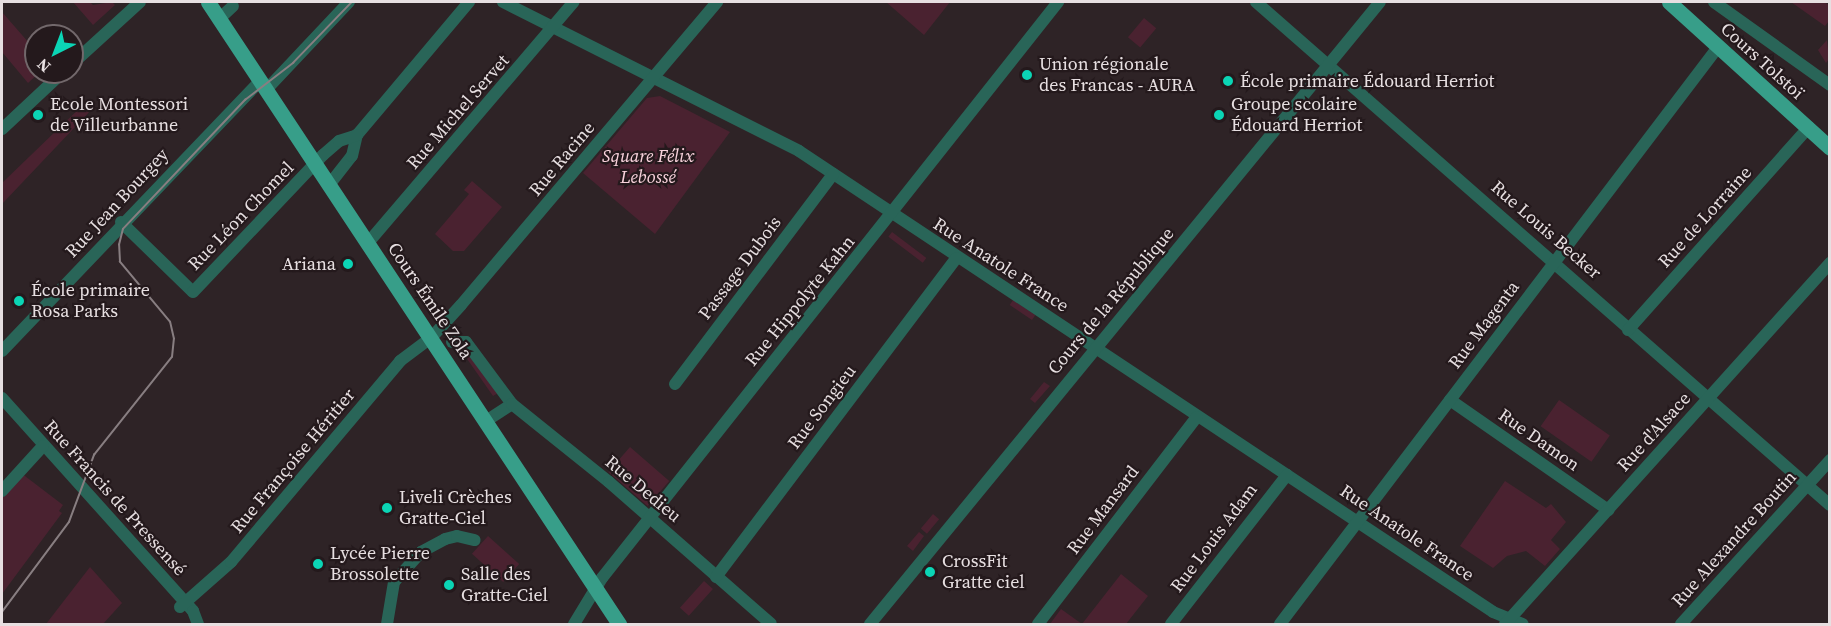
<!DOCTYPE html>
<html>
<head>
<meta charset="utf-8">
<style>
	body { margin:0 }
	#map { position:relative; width:1831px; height:626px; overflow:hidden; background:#2e2326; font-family:"Source Serif 4",serif }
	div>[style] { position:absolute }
	.green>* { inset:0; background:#4a2230; transform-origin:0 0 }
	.minor>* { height:12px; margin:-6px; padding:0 6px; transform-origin:6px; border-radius:6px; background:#296558 }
	.major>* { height:15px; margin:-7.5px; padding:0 7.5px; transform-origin:7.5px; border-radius:7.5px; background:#379e89 }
	.tram>* { height:1.5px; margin:-0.75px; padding:0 0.75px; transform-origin:0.75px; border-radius:0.75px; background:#887e81 }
	.dots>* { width:16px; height:16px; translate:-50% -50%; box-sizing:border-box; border:3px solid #24191c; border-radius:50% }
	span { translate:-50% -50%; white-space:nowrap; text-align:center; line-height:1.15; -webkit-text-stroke:4.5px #24191c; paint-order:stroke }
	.street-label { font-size:18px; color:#e7dfe1 }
	.poi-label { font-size:18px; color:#e7dfe1 }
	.left { translate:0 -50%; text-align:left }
	.right { translate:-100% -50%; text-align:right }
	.park-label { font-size:18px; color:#f9d2dc; font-style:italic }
	.frame { position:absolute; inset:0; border:3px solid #e7dfe1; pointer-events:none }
	.north { position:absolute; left:24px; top:24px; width:60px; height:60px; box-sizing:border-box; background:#24191c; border:2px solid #72686b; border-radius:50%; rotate:222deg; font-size:16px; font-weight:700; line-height:24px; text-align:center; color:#e7dfe1 }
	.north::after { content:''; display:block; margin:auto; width:21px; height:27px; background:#0bd5b5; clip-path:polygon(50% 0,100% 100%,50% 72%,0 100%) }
</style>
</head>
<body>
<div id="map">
	<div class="green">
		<div style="clip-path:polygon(73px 2px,90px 2px,93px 5px,112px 2px,115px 5px,93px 25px)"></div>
		<div style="clip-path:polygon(886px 2px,950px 2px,924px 35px)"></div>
		<div style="clip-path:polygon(1791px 2px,1824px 2px,1829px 5px,1829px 21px,1825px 26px)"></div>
		<div style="clip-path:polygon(2px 12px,36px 51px,36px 72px,40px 72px,28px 83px,2px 52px)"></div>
		<div style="left:1144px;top:18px;width:16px;height:25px;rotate:40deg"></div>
		<div style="clip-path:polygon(1827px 40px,1829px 59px,1826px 63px,1818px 50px)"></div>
		<div style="clip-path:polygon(660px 96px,730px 132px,655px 234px,583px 173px,647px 98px)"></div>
		<div style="clip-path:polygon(86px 102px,93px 108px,2px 204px,2px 183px)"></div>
		<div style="clip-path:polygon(472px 181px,502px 207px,464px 251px,453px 251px,435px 234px,469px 194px,464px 190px)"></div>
		<div style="left:892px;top:232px;width:43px;height:6px;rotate:37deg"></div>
		<div style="left:1013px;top:300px;width:27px;height:6px;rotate:34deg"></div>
		<div style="clip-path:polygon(461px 343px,503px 390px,493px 396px,458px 346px)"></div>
		<div style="clip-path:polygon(1044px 382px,1050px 386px,1035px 403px,1030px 399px)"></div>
		<div style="left:1559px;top:400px;width:62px;height:32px;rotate:35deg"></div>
		<div style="left:630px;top:447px;width:52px;height:33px;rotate:41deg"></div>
		<div style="clip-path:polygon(21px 473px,63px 505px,59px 511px,62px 513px,2px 594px,2px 496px)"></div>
		<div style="clip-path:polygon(1505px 481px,1546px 508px,1551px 504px,1566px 522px,1551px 540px,1560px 549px,1545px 566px,1526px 551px,1507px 556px,1493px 568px,1460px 546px)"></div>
		<div style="left:933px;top:514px;width:8px;height:19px;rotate:40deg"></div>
		<div style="clip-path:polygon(919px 532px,924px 536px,913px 551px,907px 546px)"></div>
		<div style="left:488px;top:536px;width:42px;height:24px;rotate:42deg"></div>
		<div style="clip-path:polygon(90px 567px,122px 603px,103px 624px,46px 624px)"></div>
		<div style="clip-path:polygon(1121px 574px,1148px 596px,1126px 624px,1050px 624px,1061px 609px,1082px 624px)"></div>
		<div style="left:704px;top:581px;width:12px;height:36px;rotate:42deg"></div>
	</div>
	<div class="minor">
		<div style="left:503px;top:2px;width:331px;rotate:26.7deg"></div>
		<div style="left:799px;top:151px;width:833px;rotate:33.59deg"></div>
		<div style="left:1493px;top:612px;width:32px;rotate:22deg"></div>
		<div style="left:1256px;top:2px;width:763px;rotate:41.23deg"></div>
		<div style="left:1714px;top:2px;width:143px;rotate:35.6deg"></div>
		<div style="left:219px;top:19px;width:19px;rotate:-43deg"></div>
		<div style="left:72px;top:64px;width:92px;rotate:-42.4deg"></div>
		<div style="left:266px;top:90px;width:121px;rotate:-46.7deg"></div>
		<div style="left:2px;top:129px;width:83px;rotate:-43.1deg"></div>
		<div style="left:329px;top:185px;width:37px;rotate:-52deg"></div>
		<div style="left:352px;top:156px;width:22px;rotate:-77deg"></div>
		<div style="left:357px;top:135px;width:174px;rotate:-49.9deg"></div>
		<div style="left:121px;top:222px;width:100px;rotate:44.2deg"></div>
		<div style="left:193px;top:292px;width:189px;rotate:-46.5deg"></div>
		<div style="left:323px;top:155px;width:21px;rotate:-41deg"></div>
		<div style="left:339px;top:141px;width:19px;rotate:-18deg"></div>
		<div style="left:367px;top:244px;width:318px;rotate:-49.5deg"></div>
		<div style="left:1628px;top:330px;width:272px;rotate:-48.3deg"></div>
		<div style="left:452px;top:342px;width:14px"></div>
		<div style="left:466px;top:342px;width:77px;rotate:53.4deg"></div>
		<div style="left:2px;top:351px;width:373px;rotate:-46.3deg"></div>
		<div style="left:675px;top:384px;width:263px;rotate:-53deg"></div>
		<div style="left:2px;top:398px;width:286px;rotate:48.1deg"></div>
		<div style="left:193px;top:611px;width:14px;rotate:69deg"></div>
		<div style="left:1450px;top:400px;width:193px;rotate:34.8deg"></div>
		<div style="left:486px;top:421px;width:31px;rotate:-33deg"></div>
		<div style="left:512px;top:404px;width:124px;rotate:38.8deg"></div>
		<div style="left:609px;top:482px;width:215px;rotate:41.2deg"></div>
		<div style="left:2px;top:491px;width:61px;rotate:-47.7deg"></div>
		<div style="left:716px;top:577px;width:399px;rotate:-53deg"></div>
		<div style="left:180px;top:607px;width:68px;rotate:-41.4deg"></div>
		<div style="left:231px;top:562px;width:263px;rotate:-49.9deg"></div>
		<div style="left:400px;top:361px;width:40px;rotate:-37deg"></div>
		<div style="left:432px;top:337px;width:43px;rotate:-47.8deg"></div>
		<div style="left:461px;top:305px;width:397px;rotate:-49.8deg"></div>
		<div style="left:387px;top:624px;width:43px;rotate:-80.5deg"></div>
		<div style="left:394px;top:582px;width:40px;rotate:-48deg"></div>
		<div style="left:421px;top:552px;width:27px;rotate:-28deg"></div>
		<div style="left:445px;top:539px;width:12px;rotate:-14deg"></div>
		<div style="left:457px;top:536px;width:18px;rotate:13deg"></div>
		<div style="left:574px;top:624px;width:54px;rotate:-58.7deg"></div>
		<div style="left:602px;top:578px;width:735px;rotate:-51.63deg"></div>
		<div style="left:870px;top:624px;width:804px;rotate:-50.65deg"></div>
		<div style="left:1038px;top:624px;width:261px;rotate:-52.5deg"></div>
		<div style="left:1171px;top:624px;width:189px;rotate:-52.1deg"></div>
		<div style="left:1280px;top:624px;width:724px;rotate:-52.8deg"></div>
		<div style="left:1505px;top:624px;width:486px;rotate:-48deg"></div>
		<div style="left:1681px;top:624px;width:222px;rotate:-47.7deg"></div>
	</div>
	<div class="major">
		<div style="left:208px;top:2px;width:746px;rotate:56.54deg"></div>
		<div style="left:1669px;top:2px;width:217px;rotate:42.2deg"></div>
	</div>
	<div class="tram">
		<div style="left:2px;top:612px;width:112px;rotate:-53.3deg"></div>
		<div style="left:69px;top:522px;width:72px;rotate:-69.5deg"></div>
		<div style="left:94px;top:455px;width:125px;rotate:-51.5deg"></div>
		<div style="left:172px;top:357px;width:18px;rotate:-84deg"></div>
		<div style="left:174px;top:339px;width:17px;rotate:-103deg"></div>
		<div style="left:170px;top:322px;width:78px;rotate:-129.8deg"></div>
		<div style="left:120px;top:262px;width:17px;rotate:-93deg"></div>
		<div style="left:119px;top:245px;width:16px;rotate:-76deg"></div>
		<div style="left:123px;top:229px;width:178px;rotate:-46.6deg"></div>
		<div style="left:245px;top:100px;width:61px;rotate:-37.6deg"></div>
		<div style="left:293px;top:63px;width:85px;rotate:-46deg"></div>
	</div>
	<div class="dots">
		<div style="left:1027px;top:75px;background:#0bd5b5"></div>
		<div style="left:1228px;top:81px;background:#0bd5b5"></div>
		<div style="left:38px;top:115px;background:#0bd5b5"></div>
		<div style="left:1219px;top:115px;background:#0bd5b5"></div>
		<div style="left:348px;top:264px;background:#0bd5b5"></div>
		<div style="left:19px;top:301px;background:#0bd5b5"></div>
		<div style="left:387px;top:508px;background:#0bd5b5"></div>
		<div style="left:318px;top:564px;background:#0bd5b5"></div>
		<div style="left:930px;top:572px;background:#0bd5b5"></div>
		<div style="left:449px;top:585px;background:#0bd5b5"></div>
	</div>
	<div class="street-label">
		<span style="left:1762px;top:61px;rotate:42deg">Cours Tolstoï</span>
		<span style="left:458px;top:112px;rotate:-49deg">Rue Michel Servet</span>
		<span style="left:562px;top:159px;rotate:-50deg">Rue Racine</span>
		<span style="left:117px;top:203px;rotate:-47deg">Rue Jean Bourgey</span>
		<span style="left:241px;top:216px;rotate:-46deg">Rue Léon Chomel</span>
		<span style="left:1705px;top:217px;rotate:-48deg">Rue de Lorraine</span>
		<span style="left:1546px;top:230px;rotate:41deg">Rue Louis Becker</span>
		<span style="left:1001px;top:265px;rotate:33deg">Rue Anatole France</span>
		<span style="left:740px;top:268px;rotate:-53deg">Passage Dubois</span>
		<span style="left:430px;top:301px;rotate:56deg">Cours Émile Zola</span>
		<span style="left:800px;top:301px;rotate:-51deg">Rue Hippolyte Kahn</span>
		<span style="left:1111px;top:301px;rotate:-50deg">Cours de la République</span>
		<span style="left:1484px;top:325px;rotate:-53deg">Rue Magenta</span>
		<span style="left:822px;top:407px;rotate:-53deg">Rue Songieu</span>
		<span style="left:1654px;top:432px;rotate:-48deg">Rue d'Alsace</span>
		<span style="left:1539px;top:440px;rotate:35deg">Rue Damon</span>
		<span style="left:293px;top:461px;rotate:-50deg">Rue Françoise Héritier</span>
		<span style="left:643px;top:489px;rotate:40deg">Rue Dedieu</span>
		<span style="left:115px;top:498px;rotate:48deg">Rue Francis de Pressensé</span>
		<span style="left:1103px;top:510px;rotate:-53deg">Rue Mansard</span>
		<span style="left:1407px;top:533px;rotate:34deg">Rue Anatole France</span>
		<span style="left:1214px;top:538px;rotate:-53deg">Rue Louis Adam</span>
		<span style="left:1734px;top:539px;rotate:-48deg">Rue Alexandre Boutin</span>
	</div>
	<div class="poi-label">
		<span class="left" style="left:1039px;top:75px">Union régionale<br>des Francas - AURA</span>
		<span class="left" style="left:1240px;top:81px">École primaire Édouard Herriot</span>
		<span class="left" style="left:50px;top:115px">Ecole Montessori<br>de Villeurbanne</span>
		<span class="left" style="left:1231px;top:115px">Groupe scolaire<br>Édouard Herriot</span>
		<span class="right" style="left:336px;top:264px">Ariana</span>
		<span class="left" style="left:31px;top:301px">École primaire<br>Rosa Parks</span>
		<span class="left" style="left:399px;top:508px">Liveli Crèches<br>Gratte-Ciel</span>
		<span class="left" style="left:330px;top:564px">Lycée Pierre<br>Brossolette</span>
		<span class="left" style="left:942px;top:572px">CrossFit<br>Gratte ciel</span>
		<span class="left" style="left:461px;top:585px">Salle des<br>Gratte-Ciel</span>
	</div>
	<div class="park-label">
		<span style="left:648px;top:167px">Square Félix<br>Lebossé</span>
	</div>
	<div class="frame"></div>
	<div class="north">N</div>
</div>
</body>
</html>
